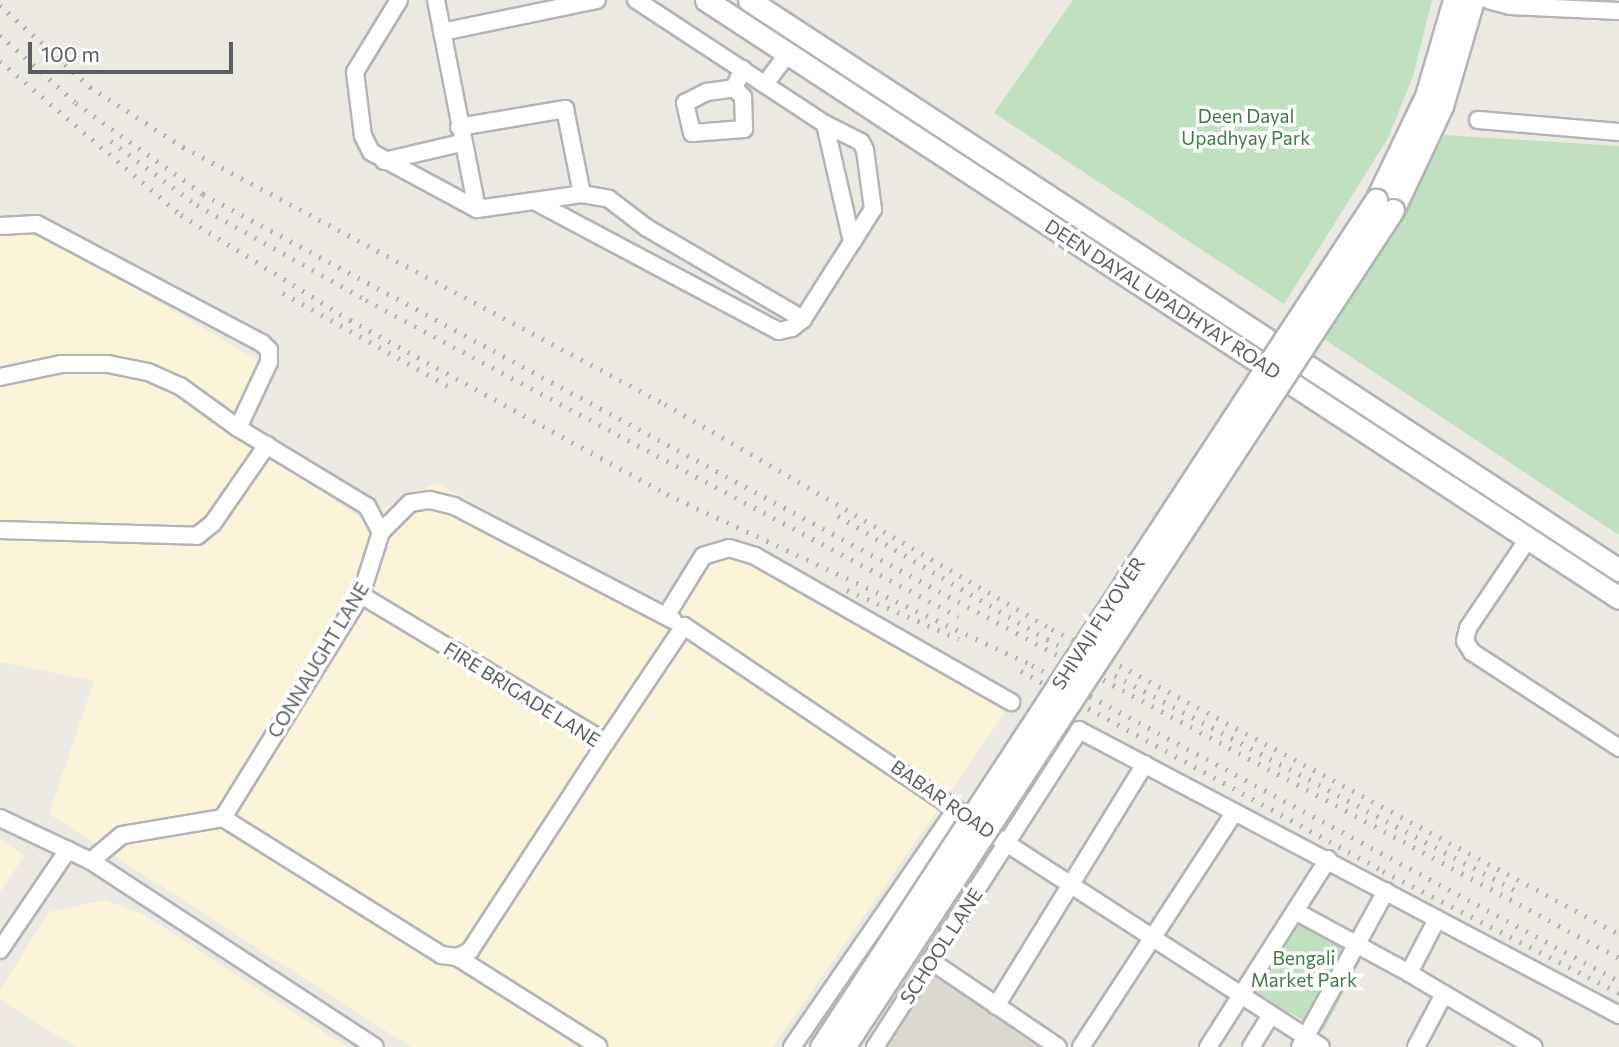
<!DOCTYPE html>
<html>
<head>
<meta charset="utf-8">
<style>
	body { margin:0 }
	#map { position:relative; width:1619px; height:1047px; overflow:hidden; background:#ebe9e1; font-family:Commissioner,sans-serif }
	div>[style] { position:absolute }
	.commercial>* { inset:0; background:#faf3d7 }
	.education>* { inset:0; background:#dbd8cf }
	.green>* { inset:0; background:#bfe1bf; transform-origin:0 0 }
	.roads { filter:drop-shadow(2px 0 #b2b4b8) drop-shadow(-2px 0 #b2b4b8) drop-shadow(0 2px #b2b4b8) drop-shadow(0 -2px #b2b4b8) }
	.minor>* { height:16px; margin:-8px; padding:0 8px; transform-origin:8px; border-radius:8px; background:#fff }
	.secondary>* { height:21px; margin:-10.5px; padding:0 10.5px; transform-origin:10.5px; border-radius:10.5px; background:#fff }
	.rail>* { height:4.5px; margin-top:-2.25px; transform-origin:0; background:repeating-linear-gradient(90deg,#b0b1b1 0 2px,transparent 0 11px) }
	.bridges { filter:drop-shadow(2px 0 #b1b4b8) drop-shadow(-2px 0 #b1b4b8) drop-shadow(0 2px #b1b4b8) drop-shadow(0 -2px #b1b4b8) }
	.secondary-bridge>* { height:21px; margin:-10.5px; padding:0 10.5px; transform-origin:10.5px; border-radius:10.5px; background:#fff }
	span { translate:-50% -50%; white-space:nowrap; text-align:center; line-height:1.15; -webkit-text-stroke:7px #fff; paint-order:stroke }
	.park-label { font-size:19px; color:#3a7f3f }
	.street-label { font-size:19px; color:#5a5d61 }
	.scale { position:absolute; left:28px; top:42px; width:205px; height:32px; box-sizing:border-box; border:4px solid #5a5d61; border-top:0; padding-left:9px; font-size:21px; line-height:24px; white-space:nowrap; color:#5a5d61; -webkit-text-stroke:5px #fff; paint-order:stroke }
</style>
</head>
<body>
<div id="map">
	<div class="commercial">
		<div style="clip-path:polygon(37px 230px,262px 363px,234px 414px,149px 367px,0 370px,0 237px)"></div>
		<div style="clip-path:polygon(96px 369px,148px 380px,189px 399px,360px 518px,437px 483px,672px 612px,705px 559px,726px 553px,1013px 701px,773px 1047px,411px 1047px,49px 814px,94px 681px,0 662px,0 383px,57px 370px)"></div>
		<div style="clip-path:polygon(0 838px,24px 856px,0 892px)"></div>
		<div style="clip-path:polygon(104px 900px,143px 914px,347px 1047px,76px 1047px,0 1000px,0 990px,49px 912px)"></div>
	</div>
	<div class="education">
		<div style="clip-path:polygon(935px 972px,1048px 1047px,885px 1047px)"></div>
	</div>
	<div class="green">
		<div style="clip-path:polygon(1073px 0,1432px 0,1413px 76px,1388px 138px,1284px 304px,994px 113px)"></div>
		<div style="clip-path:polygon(1444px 135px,1619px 146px,1619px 535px,1321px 337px,1410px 200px)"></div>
		<div style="left:1292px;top:904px;width:87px;height:97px;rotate:28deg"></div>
	</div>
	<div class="roads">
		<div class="minor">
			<div style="left:399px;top:0;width:84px;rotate:121.4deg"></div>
			<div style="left:355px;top:72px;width:64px;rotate:82.9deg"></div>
			<div style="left:363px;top:136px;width:18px;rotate:63deg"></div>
			<div style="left:371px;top:152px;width:120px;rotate:28.3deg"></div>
			<div style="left:477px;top:209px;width:106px;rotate:-8.1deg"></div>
			<div style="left:582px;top:194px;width:27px;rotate:10deg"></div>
			<div style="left:609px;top:199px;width:48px;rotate:37.3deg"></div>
			<div style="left:647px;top:228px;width:181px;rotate:30.3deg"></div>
			<div style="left:436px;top:0;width:213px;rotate:78.9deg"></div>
			<div style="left:1488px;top:0;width:23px;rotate:15deg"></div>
			<div style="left:1510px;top:6px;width:109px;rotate:2.6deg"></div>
			<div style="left:442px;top:32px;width:158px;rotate:-11.7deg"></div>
			<div style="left:765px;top:84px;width:39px;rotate:-53deg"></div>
			<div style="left:734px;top:88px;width:13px;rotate:45deg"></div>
			<div style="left:743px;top:97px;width:32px;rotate:88deg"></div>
			<div style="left:744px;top:129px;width:52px;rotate:175.6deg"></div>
			<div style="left:692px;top:133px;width:31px;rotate:-103deg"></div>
			<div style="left:685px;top:103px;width:25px;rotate:-27deg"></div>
			<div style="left:707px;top:92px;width:27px;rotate:-8deg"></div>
			<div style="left:734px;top:88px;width:21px;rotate:-65deg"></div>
			<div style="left:1478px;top:120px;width:142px;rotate:4.9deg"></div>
			<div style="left:825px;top:124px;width:40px;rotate:26.6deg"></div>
			<div style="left:861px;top:142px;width:9px;rotate:63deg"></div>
			<div style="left:865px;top:150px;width:60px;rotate:82.3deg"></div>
			<div style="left:873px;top:209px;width:39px;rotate:122deg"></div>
			<div style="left:459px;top:127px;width:108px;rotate:-9.6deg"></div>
			<div style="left:565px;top:109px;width:87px;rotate:78.7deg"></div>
			<div style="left:384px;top:161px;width:79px;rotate:-13.2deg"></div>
			<div style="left:534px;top:201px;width:277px;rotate:28deg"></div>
			<div style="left:779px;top:331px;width:13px;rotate:-13deg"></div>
			<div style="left:792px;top:328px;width:14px;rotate:-39deg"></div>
			<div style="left:803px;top:319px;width:91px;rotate:-57.5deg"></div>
			<div style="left:852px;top:242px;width:121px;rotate:-102.9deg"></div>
			<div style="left:825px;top:124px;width:226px;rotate:-146.7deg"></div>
			<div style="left:0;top:226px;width:37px;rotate:-3deg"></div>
			<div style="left:37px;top:224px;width:255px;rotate:27.9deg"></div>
			<div style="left:262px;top:343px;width:10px;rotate:45deg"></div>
			<div style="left:269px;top:350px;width:12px;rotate:90deg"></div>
			<div style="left:269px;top:362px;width:73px;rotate:115.2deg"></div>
			<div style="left:0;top:377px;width:62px;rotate:-12deg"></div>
			<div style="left:61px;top:364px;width:47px"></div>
			<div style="left:108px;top:364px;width:41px;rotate:11.3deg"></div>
			<div style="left:148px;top:372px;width:35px;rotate:24deg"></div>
			<div style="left:180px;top:386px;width:72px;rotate:35.9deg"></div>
			<div style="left:238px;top:428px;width:151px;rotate:31.2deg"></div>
			<div style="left:367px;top:506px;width:30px;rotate:62deg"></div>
			<div style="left:381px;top:532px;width:66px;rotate:107.6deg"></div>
			<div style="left:361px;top:595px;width:262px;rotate:121.8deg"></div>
			<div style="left:223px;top:818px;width:102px;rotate:170.4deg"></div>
			<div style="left:122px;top:835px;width:40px;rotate:140deg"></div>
			<div style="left:0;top:530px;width:197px;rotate:1.7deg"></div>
			<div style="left:197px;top:536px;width:21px;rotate:-39deg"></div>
			<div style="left:213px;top:523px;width:95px;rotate:-55.3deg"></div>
			<div style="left:381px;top:532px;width:41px;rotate:-45deg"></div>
			<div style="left:410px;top:503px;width:20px;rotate:-9deg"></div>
			<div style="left:430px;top:500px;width:25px;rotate:14deg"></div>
			<div style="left:454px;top:506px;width:247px;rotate:27.5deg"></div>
			<div style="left:1528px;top:539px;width:107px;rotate:124deg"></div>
			<div style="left:1468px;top:628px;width:13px;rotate:103deg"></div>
			<div style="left:1465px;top:641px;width:13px;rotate:58deg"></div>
			<div style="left:1472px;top:652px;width:176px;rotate:33.1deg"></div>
			<div style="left:361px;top:595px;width:286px;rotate:31deg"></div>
			<div style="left:606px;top:742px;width:249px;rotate:123.1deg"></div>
			<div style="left:470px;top:951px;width:14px;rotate:155deg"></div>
			<div style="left:666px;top:616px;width:70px;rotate:-58.3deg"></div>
			<div style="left:703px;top:556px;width:27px;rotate:-17deg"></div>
			<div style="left:729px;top:548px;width:27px;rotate:17deg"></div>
			<div style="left:755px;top:556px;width:295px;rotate:29.7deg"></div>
			<div style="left:606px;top:742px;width:140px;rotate:-56.1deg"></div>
			<div style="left:684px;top:626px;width:354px;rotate:34deg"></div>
			<div style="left:0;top:818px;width:101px;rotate:25.3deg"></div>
			<div style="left:91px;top:861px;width:339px;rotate:33.2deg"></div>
			<div style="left:223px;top:818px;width:257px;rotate:32.1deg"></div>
			<div style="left:441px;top:955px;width:16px;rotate:7deg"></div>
			<div style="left:457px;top:957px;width:167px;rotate:32.3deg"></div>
			<div style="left:1000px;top:839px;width:382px;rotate:32.9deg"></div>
			<div style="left:1295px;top:911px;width:130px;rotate:28.5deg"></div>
			<div style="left:0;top:950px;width:121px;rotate:-55.8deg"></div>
			<div style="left:931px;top:961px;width:153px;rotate:34.1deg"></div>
			<div style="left:1444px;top:994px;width:104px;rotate:30.5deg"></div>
			<div style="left:996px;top:1006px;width:284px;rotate:-58.4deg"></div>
			<div style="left:792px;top:1047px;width:289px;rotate:-55.4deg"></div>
			<div style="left:875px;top:1047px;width:377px;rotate:-57.2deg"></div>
			<div style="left:1079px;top:730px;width:611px;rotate:27.82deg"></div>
			<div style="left:1081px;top:1047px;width:280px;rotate:-56.8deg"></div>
			<div style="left:1208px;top:1047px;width:223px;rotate:-57.4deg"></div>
			<div style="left:1251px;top:1047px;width:38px;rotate:-58deg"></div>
			<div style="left:1300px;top:1047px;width:178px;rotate:-61.1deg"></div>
			<div style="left:1416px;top:1047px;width:60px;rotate:-62.2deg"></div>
			<div style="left:1444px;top:994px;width:41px;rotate:-149deg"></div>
			<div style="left:1409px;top:973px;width:61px;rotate:-62.6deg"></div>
		</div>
		<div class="secondary">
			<div style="left:706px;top:0;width:1091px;rotate:33.22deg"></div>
			<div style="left:749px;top:0;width:1040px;rotate:33.23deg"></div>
			<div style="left:1376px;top:200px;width:115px;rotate:-64.3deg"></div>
			<div style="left:1426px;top:96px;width:100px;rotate:-73.7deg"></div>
			<div style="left:1393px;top:210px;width:115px;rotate:-64.8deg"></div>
			<div style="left:1442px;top:106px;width:110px;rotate:-73.7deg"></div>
		</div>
	</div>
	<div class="rail">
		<div style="left:0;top:5px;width:122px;rotate:42.3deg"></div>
		<div style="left:90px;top:87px;width:111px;rotate:32.8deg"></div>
		<div style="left:183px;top:147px;width:546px;rotate:28.07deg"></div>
		<div style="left:665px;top:404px;width:448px;rotate:30.2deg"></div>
		<div style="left:1052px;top:629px;width:644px;rotate:28.28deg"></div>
		<div style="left:0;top:35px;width:102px;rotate:41.8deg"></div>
		<div style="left:76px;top:103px;width:156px;rotate:35.6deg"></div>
		<div style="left:203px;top:194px;width:1609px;rotate:28.35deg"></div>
		<div style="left:0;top:61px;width:238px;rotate:40.4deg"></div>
		<div style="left:181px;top:215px;width:199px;rotate:31.9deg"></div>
		<div style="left:350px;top:320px;width:362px;rotate:28.8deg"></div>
		<div style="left:667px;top:494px;width:403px;rotate:25.1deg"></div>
		<div style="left:1032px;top:665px;width:667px;rotate:28.29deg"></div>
		<div style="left:111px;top:141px;width:107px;rotate:36.7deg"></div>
		<div style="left:197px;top:205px;width:194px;rotate:29.3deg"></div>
		<div style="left:366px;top:300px;width:672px;rotate:28.13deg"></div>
		<div style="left:283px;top:293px;width:189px;rotate:29.4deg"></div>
		<div style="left:838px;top:516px;width:243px;rotate:30.5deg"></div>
		<div style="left:1047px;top:639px;width:531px;rotate:28.21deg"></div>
		<div style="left:847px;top:590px;width:122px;rotate:23.6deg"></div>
		<div style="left:1021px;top:671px;width:414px;rotate:28.9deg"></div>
		<div style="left:1383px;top:871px;width:266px;rotate:27.3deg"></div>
	</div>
	<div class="bridges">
		<div class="secondary-bridge">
			<div style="left:821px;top:1047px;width:1013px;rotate:-56.77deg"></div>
			<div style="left:844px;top:1047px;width:1001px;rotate:-56.74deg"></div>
		</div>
	</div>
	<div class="park-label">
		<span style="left:1246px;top:127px">Deen Dayal<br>Upadhyay Park</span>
		<span style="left:1304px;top:969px">Bengali<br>Market Park</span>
	</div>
	<div class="street-label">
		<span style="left:1163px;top:299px;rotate:33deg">DEEN DAYAL UPADHYAY ROAD</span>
		<span style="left:1098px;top:623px;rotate:-57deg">SHIVAJI FLYOVER</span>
		<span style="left:318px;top:660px;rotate:-59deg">CONNAUGHT LANE</span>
		<span style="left:522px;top:694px;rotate:32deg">FIRE BRIGADE LANE</span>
		<span style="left:943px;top:799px;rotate:35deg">BABAR ROAD</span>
		<span style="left:941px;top:946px;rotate:-57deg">SCHOOL LANE</span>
	</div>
	<div class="scale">100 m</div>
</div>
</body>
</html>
